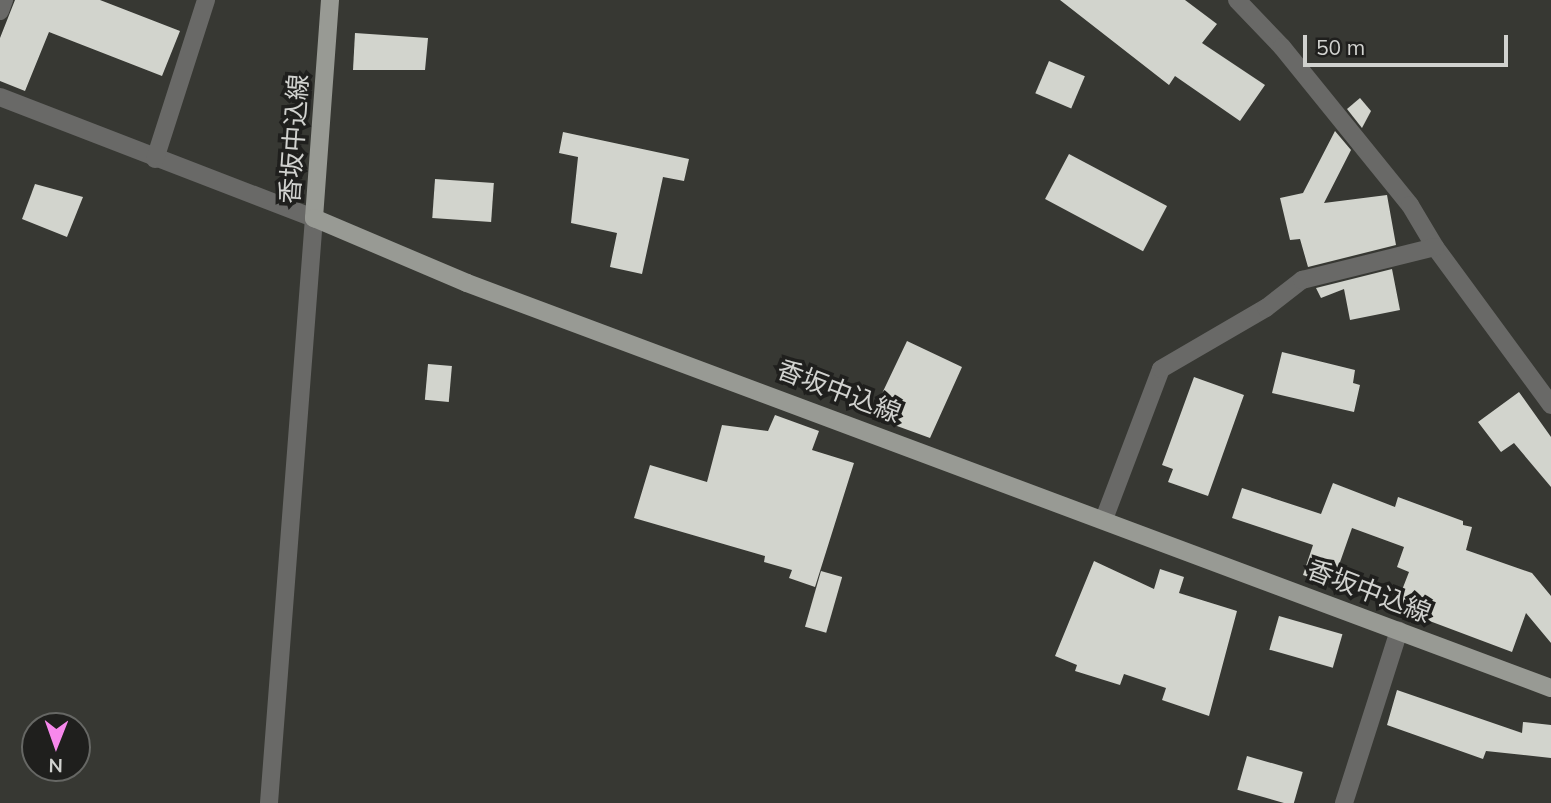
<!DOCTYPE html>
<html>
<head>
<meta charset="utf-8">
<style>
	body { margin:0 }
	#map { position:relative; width:1551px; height:803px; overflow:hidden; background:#373833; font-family:Mulish,"Noto Sans JP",sans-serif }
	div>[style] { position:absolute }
	.building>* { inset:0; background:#d2d4cd; transform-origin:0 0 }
	.minor>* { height:18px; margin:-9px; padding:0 9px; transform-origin:9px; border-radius:9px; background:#696967 }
	.major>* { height:18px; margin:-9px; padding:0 9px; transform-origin:9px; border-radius:9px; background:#989a94 }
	span { translate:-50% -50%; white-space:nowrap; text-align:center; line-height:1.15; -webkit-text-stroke:7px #1f1f1d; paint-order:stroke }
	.street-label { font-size:26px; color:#d1d2cf }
	.north { position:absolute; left:21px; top:712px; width:70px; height:70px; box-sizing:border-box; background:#1f1f1d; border:2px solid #666764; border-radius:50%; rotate:181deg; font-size:19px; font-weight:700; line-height:28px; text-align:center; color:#d1d2cf }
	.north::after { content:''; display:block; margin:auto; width:24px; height:32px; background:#f788ec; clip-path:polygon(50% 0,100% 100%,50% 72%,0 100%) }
	.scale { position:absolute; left:1303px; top:35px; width:205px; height:32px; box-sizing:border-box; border:4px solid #d1d2cf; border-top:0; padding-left:9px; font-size:21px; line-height:24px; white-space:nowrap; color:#d1d2cf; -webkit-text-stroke:5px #1f1f1d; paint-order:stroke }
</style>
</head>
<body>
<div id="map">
	<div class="building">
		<div style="clip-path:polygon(15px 0,100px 0,180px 31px,162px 76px,49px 32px,25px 91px,0 81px,0 38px)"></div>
		<div style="clip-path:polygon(1060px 0,1185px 0,1217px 24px,1202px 43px,1265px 85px,1240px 121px,1175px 76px,1169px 85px)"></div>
		<div style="clip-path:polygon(355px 33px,428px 38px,425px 70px,353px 70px)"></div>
		<div style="left:1049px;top:61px;width:39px;height:35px;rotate:23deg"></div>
		<div style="clip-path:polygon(1360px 98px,1371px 111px,1362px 128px,1347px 109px)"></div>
		<div style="clip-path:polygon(1335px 131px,1351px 150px,1324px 203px,1387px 195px,1396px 245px,1308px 267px,1300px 239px,1290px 240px,1280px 198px,1303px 193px)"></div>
		<div style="clip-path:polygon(563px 132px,689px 159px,684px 181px,663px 177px,642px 274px,610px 267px,617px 233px,571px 223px,578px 157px,559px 153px)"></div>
		<div style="left:1069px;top:154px;width:111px;height:51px;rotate:28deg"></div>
		<div style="left:435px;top:179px;width:59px;height:39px;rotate:4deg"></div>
		<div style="clip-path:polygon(35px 184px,83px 197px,67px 237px,22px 219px)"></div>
		<div style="clip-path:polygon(1392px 269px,1400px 310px,1350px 320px,1344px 289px,1321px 298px,1316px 288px)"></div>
		<div style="clip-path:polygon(907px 341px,962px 367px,930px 438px,886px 422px,891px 410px,877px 404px)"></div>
		<div style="clip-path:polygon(1282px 352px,1355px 370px,1353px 383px,1360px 385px,1354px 412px,1272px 393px)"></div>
		<div style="left:428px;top:364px;width:24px;height:36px;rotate:5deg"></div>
		<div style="clip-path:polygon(1194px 377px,1244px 395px,1208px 496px,1168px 482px,1173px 469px,1162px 465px)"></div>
		<div style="clip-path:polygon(1519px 392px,1551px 437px,1551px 487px,1514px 443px,1501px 452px,1478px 422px)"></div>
		<div style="clip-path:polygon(775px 415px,819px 431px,812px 450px,854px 463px,815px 587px,789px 578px,792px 570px,764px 562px,765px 556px,634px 518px,650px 465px,707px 482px,722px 425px,768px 431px)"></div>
		<div style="clip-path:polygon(1333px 483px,1395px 507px,1398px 497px,1463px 521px,1463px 525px,1472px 527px,1466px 550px,1532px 573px,1551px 596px,1551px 643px,1526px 613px,1512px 652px,1395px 608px,1409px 572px,1397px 567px,1404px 547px,1352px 528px,1332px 585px,1303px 575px,1313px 545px,1232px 518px,1242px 488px,1321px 514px)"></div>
		<div style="clip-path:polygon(1094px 561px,1154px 589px,1160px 569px,1184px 577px,1179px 593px,1237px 611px,1209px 716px,1162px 700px,1166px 688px,1124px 674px,1120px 685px,1075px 671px,1077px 665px,1055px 656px)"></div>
		<div style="left:821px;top:571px;width:22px;height:58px;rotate:16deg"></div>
		<div style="left:1279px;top:616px;width:66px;height:35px;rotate:16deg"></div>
		<div style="clip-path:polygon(1397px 690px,1522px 733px,1523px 722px,1551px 725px,1551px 758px,1486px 751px,1483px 759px,1387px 725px)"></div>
		<div style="left:1247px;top:756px;width:58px;height:35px;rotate:16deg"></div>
	</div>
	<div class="minor">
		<div style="left:1237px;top:0;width:65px;rotate:46.2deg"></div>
		<div style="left:1282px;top:47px;width:203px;rotate:51deg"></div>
		<div style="left:1410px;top:205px;width:49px;rotate:59.2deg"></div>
		<div style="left:1435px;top:247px;width:196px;rotate:53.7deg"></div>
		<div style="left:0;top:11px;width:12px;rotate:-70deg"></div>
		<div style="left:0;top:97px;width:337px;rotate:21.1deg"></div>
		<div style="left:314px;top:218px;width:587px;rotate:94.4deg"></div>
		<div style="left:155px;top:159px;width:167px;rotate:-72.2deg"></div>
		<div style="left:1104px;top:519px;width:160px;rotate:-69.2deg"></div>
		<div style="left:1161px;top:369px;width:121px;rotate:-30.2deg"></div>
		<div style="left:1266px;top:308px;width:46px;rotate:-37.9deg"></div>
		<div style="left:1302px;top:280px;width:137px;rotate:-13.9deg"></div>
		<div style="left:1344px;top:803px;width:181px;rotate:-72.3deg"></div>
	</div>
	<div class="major">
		<div style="left:330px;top:0;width:219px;rotate:94.2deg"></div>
		<div style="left:314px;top:218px;width:166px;rotate:23deg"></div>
		<div style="left:467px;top:283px;width:1157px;rotate:20.49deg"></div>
	</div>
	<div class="street-label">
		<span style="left:294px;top:139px;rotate:-86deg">香坂中込線</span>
		<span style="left:839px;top:391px;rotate:21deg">香坂中込線</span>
		<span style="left:1369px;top:591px;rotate:21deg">香坂中込線</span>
	</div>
	<div class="north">N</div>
	<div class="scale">50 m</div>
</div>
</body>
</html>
